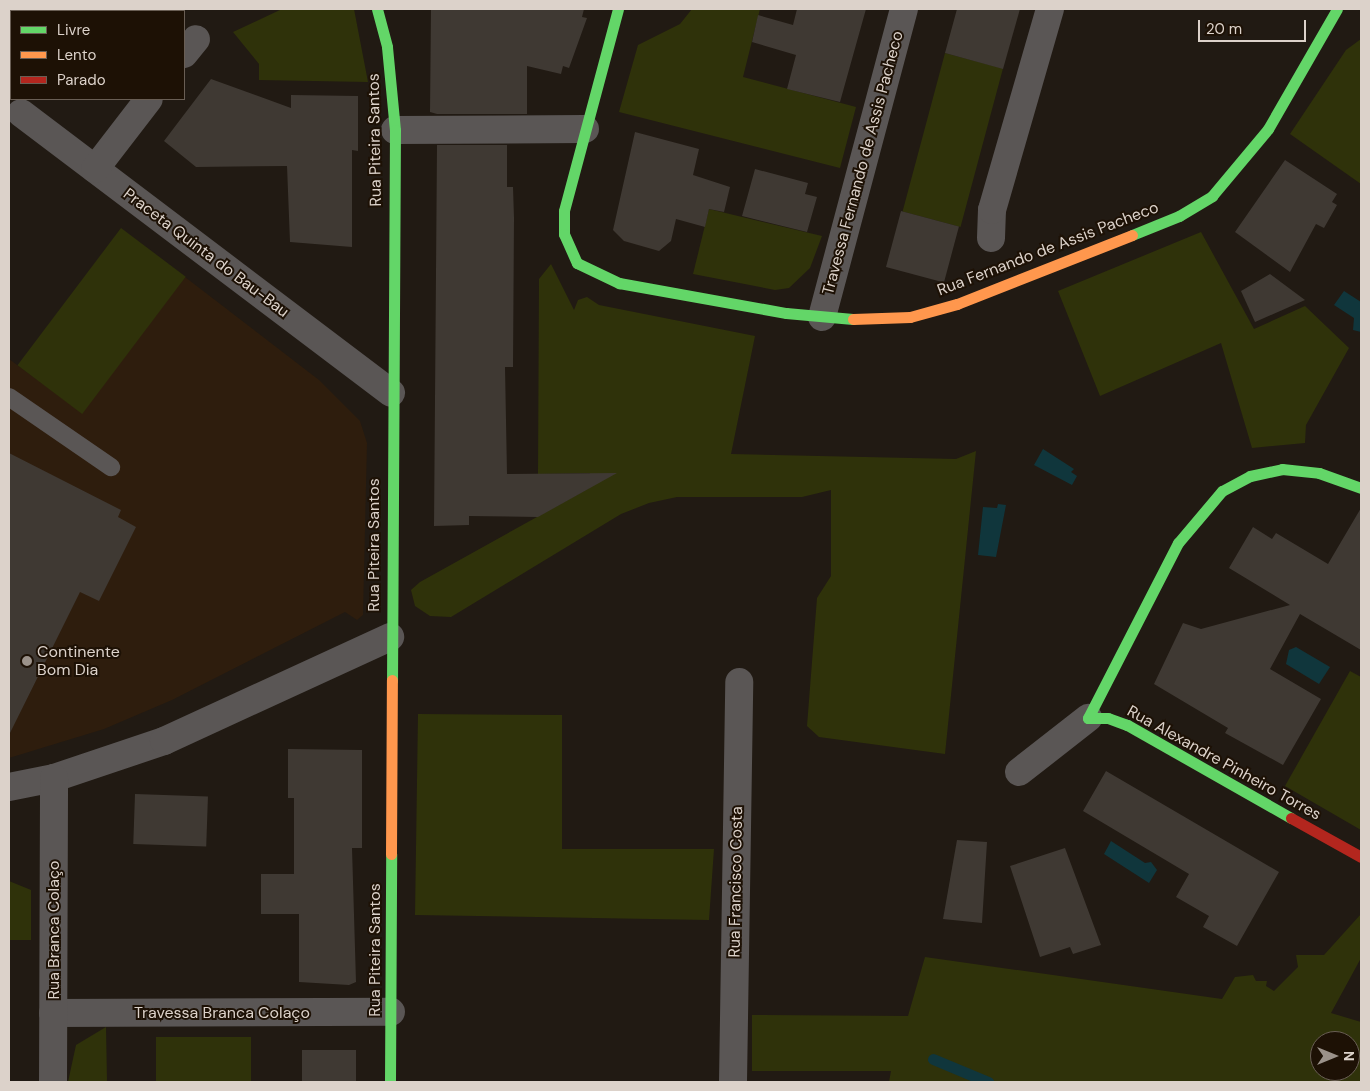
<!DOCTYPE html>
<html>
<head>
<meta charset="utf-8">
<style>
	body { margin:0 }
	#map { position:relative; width:1370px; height:1091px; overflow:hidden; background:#211a13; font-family:"DM Sans",sans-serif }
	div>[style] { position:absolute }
	.built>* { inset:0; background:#2e1d0d }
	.green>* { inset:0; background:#2f320a; transform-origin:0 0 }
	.water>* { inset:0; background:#10363c }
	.stream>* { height:11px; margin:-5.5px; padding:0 5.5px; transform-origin:5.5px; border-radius:5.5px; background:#10363c }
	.building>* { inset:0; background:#3f3933; transform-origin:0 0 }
	.lane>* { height:18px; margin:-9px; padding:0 9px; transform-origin:9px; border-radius:9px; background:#5a5655 }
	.street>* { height:28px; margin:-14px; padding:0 14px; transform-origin:14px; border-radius:14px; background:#5a5655 }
	.fast>* { height:11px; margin:-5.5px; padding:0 5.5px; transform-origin:5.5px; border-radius:5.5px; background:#63d668 }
	.slow>* { height:11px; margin:-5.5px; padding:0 5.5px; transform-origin:5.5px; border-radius:5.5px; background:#ff974d }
	.jam>* { height:11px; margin:-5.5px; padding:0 5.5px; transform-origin:5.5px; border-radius:5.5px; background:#b3261e }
	.dots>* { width:14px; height:14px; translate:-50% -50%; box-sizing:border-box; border:2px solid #1d1105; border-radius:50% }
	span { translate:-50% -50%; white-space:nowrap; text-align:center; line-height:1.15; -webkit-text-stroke:4px #1d1105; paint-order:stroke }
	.street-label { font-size:16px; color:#dcd2ca }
	.poi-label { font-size:16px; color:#dcd2ca }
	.left { translate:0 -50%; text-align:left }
	.frame { position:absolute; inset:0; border:10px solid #dcd2ca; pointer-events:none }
	.legend { position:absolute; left:10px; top:10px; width:175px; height:90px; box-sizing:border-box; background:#1d1105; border:1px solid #695e54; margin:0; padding:6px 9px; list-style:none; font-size:15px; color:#dcd2ca }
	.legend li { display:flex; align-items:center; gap:10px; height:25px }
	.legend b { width:25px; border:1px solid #695e54 }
	.north { position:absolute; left:1310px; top:1031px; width:50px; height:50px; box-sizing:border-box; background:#1d1105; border:1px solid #695e54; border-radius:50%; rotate:90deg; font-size:14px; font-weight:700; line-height:20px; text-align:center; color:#dcd2ca }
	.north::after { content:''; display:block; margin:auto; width:18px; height:22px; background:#9b928a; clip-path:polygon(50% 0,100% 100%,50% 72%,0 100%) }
	.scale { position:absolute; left:1198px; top:20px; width:108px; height:22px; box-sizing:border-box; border:2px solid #dcd2ca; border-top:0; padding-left:6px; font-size:15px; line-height:18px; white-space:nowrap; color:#dcd2ca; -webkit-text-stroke:4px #1d1105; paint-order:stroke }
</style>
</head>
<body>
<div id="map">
	<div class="built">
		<div style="clip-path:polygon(185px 277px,319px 380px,360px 421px,367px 443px,363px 615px,357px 620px,345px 612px,172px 700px,104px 729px,9px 758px,9px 359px,82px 413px)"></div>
	</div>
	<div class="green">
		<div style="clip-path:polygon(282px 9px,354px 9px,368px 82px,259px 80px,259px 64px,233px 32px)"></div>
		<div style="clip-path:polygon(692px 9px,760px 9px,743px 77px,856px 107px,840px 168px,619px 112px,638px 45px,680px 24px)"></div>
		<div style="clip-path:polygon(1361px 39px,1361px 184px,1290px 134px,1346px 50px)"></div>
		<div style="left:945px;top:53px;width:60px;height:164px;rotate:15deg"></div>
		<div style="clip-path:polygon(709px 209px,822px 236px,810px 268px,789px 288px,775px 290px,693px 274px)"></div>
		<div style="left:121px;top:228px;width:81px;height:172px;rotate:37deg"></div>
		<div style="clip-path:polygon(1201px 232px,1254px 329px,1305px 306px,1349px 348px,1306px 425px,1305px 443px,1252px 448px,1221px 343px,1100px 396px,1058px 291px)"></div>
		<div style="clip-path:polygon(551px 264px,574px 310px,578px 300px,587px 297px,599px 305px,755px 336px,731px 454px,956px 459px,976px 451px,945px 754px,819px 737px,807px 726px,817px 598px,831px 576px,831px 490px,802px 497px,677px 497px,649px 503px,621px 514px,451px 617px,430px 616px,415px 606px,411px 590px,420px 582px,591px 487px,590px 473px,538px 474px,539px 279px)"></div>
		<div style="clip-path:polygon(1350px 671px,1361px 677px,1361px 830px,1285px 786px)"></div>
		<div style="clip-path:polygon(418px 714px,562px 715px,562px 849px,714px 849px,709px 920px,415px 915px)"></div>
		<div style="clip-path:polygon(9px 881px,31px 890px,31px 940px,9px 940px)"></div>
		<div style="clip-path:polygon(evenodd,1361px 914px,1361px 958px,1331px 1013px,1361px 1022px,1361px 1082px,889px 1082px,891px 1071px,752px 1071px,752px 1015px,908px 1016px,925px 957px,1222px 999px,1235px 977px,1253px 975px,1256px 981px,1267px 981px,1266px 986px,1274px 991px,1298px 967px,1296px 955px,1324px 955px,1361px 914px,1320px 1041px,1350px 1041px,1350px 1071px,1320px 1071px,1320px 1041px)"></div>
		<div style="clip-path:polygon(106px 1027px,107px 1082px,68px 1082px,76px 1045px)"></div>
		<div style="left:156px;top:1037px;width:95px;height:45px"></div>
	</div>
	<div class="water">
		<div style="clip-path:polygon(1344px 291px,1361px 302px,1361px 332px,1353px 330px,1354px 318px,1334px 305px)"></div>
		<div style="clip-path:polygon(1043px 449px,1074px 469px,1071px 472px,1077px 476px,1072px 485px,1034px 465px)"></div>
		<div style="clip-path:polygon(998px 504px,1006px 505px,996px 557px,978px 555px,983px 507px,997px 508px)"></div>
		<div style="clip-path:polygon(1296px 647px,1330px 667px,1319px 684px,1286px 664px,1289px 650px)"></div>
		<div style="clip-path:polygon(1111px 841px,1145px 863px,1151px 862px,1157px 870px,1149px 883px,1104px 854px)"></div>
	</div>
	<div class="stream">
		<div style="left:933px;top:1059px;width:60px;rotate:22.7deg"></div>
	</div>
	<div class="building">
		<div style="clip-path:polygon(431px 9px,584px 9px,582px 17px,587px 18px,569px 68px,563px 66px,561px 74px,527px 66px,527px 114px,437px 114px,430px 112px)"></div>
		<div style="clip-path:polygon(797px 9px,866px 9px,840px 102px,787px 89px,796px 55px,752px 42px,758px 15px,793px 25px)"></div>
		<div style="clip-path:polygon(957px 9px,1020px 9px,1003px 69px,945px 53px)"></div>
		<div style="clip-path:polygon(211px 79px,291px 108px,291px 95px,358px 96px,358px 151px,352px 150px,352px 247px,290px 242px,287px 166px,196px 167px,164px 141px)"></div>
		<div style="clip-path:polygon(635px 132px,699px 149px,693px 175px,730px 187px,724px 212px,709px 209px,705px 227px,676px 219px,671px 241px,659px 251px,624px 241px,613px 230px)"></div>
		<div style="clip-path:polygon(437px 145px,507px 145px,507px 187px,513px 187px,514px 218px,513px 367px,505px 367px,507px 474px,617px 473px,538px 517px,469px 516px,469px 525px,434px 526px)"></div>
		<div style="clip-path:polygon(1285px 160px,1337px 194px,1332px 202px,1337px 205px,1324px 228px,1316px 224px,1290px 272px,1235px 232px)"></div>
		<div style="clip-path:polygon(755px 169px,808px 183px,805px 194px,817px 197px,807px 232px,742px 216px)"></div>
		<div style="left:901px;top:211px;width:60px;height:58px;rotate:15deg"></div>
		<div style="clip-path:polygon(1270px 274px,1305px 300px,1255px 322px,1241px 291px)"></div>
		<div style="clip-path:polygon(9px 453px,121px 510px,118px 517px,136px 527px,99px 601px,80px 592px,9px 735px)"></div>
		<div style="clip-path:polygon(1361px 508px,1361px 650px,1300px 614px,1270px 669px,1321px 699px,1283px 765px,1225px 733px,1228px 728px,1154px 684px,1183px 623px,1201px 629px,1290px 605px,1229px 568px,1253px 527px,1272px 539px,1276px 533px,1328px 564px)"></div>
		<div style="clip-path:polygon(288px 749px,362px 750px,362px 848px,352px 848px,356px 982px,349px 985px,299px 982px,299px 914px,261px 914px,261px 874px,294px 874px,294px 798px,288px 798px)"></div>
		<div style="clip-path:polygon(1106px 771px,1279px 872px,1237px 946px,1203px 927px,1209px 916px,1176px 897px,1189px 874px,1083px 811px)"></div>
		<div style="left:135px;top:794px;width:73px;height:50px;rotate:2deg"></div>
		<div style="clip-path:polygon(957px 840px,987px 842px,982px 923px,943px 919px)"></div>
		<div style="clip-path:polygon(1065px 848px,1101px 945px,1073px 954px,1070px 947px,1040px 957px,1010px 866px)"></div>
		<div style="left:302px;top:1050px;width:54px;height:32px"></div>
	</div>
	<div class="lane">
		<div style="left:9px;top:397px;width:124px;rotate:34.5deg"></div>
	</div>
	<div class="street">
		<div style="left:184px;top:54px;width:19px;rotate:-51deg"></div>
		<div style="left:21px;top:113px;width:464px;rotate:37.1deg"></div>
		<div style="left:395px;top:130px;width:190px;rotate:-0.3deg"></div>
		<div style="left:95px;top:169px;width:88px;rotate:-52.4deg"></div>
		<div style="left:991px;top:238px;width:28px;rotate:-88deg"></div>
		<div style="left:992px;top:210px;width:209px;rotate:-73.9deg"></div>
		<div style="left:822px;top:317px;width:319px;rotate:-75.1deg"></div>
		<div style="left:1019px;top:772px;width:88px;rotate:-38deg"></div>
		<div style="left:9px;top:787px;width:46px;rotate:-11.3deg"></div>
		<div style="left:54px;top:778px;width:116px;rotate:-18.6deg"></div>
		<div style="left:164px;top:741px;width:249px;rotate:-24.7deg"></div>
		<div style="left:53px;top:1013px;width:338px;rotate:-0.2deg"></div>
		<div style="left:53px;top:1082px;width:304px;rotate:-89.8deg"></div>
		<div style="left:733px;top:1082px;width:400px;rotate:-89.1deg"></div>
	</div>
	<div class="fast">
		<div style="left:377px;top:9px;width:39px;rotate:75deg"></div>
		<div style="left:387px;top:47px;width:83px;rotate:84.5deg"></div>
		<div style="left:395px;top:130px;width:550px;rotate:90.31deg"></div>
		<div style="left:618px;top:9px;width:209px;rotate:105deg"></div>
		<div style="left:564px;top:211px;width:23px;rotate:90deg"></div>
		<div style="left:564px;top:234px;width:32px;rotate:66deg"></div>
		<div style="left:577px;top:263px;width:47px;rotate:25.5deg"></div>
		<div style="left:619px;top:283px;width:170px;rotate:10.2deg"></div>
		<div style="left:786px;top:313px;width:67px;rotate:5.1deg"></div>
		<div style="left:1132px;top:235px;width:51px;rotate:-22deg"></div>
		<div style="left:1179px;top:216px;width:39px;rotate:-31deg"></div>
		<div style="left:1212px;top:196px;width:87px;rotate:-50.1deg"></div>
		<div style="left:1268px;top:129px;width:138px;rotate:-60.1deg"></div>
		<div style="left:1291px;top:818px;width:189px;rotate:-150.4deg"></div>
		<div style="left:1127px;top:725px;width:20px;rotate:-160deg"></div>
		<div style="left:1108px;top:718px;width:20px;rotate:180deg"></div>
		<div style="left:1088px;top:718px;width:197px;rotate:-62.8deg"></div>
		<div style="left:1178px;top:543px;width:68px;rotate:-49.8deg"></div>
		<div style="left:1222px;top:491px;width:32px;rotate:-28deg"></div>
		<div style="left:1250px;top:476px;width:33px;rotate:-12deg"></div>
		<div style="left:1282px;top:469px;width:37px;rotate:6deg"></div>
		<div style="left:1319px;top:473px;width:45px;rotate:19.7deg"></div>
		<div style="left:390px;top:1082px;width:228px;rotate:-89.7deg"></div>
	</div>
	<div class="slow">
		<div style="left:853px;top:319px;width:57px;rotate:-2deg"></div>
		<div style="left:910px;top:317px;width:49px;rotate:-15.5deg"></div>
		<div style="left:957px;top:304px;width:188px;rotate:-21.5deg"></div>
		<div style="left:391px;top:854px;width:174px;rotate:-89.7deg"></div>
	</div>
	<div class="jam">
		<div style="left:1291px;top:818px;width:80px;rotate:29.1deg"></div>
	</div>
	<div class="dots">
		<div style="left:27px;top:661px;background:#9b928a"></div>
	</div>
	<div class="street-label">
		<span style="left:375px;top:140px;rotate:-91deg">Rua Piteira Santos</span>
		<span style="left:863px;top:163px;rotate:-75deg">Travessa Fernando de Assis Pacheco</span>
		<span style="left:1048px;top:249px;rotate:-21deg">Rua Fernando de Assis Pacheco</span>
		<span style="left:206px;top:253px;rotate:37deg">Praceta Quinta do Bau-Bau</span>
		<span style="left:374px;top:545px;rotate:-90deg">Rua Piteira Santos</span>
		<span style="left:1224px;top:763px;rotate:29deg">Rua Alexandre Pinheiro Torres</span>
		<span style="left:736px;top:882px;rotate:-89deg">Rua Francisco Costa</span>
		<span style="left:54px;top:930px;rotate:-90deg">Rua Branca Colaço</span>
		<span style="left:375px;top:950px;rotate:-90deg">Rua Piteira Santos</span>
		<span style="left:222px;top:1013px">Travessa Branca Colaço</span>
	</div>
	<div class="poi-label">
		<span class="left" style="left:37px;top:661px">Continente<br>Bom Dia</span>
	</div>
	<div class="frame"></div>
	<ul class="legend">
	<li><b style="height:6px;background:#63d668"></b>Livre</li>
	<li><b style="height:6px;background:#ff974d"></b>Lento</li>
	<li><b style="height:6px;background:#b3261e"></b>Parado</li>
	</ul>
	<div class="north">N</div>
	<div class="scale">20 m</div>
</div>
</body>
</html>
